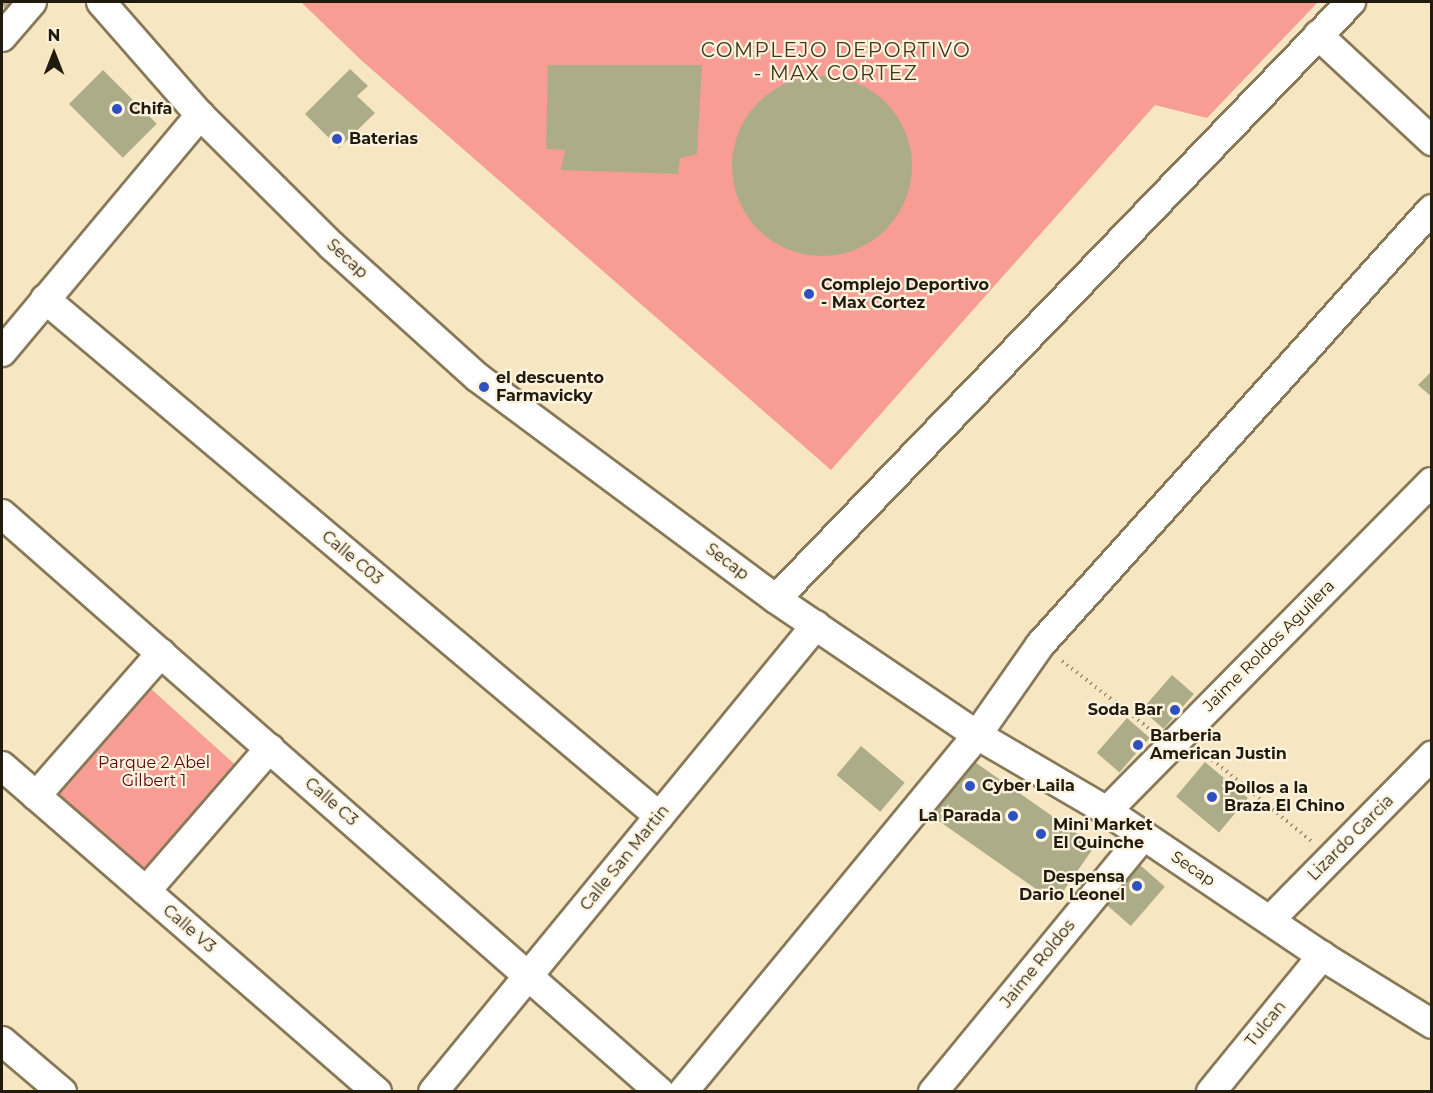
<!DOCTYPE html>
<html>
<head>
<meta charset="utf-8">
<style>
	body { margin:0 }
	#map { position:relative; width:1433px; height:1093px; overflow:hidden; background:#f6e6c2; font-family:Montserrat,sans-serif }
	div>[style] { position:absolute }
	.green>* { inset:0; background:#f79d93; transform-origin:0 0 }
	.building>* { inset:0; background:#adac88; transform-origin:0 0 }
	.round { border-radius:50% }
	.path>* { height:4px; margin-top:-2px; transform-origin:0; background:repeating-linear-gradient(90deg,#9a8f75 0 1.5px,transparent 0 6px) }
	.roads { filter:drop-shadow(2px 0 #877958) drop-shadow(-2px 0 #877958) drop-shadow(0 2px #877958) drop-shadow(0 -2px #877958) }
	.minor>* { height:28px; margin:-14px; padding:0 14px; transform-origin:14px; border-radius:14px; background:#fff }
	.dots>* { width:16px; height:16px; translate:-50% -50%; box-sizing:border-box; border:3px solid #fdf3de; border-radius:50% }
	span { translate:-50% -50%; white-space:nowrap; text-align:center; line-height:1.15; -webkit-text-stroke:4.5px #fdf3de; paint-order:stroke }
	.poi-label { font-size:16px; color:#211b0e; font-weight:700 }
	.left { translate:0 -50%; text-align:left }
	.right { translate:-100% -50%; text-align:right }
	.street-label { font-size:16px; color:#211b0e }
	.park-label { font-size:16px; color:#570407 }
	.quarter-label { font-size:20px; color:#433617; letter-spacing:1.5px }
	.frame { position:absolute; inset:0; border:3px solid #211b0e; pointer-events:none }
	.north { position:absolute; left:24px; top:24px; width:60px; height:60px; -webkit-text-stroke:4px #fdf3de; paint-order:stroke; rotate:0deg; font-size:16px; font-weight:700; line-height:24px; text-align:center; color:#211b0e }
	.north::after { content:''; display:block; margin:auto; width:21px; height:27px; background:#211b0e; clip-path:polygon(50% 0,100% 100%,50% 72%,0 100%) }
</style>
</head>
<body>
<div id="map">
	<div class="green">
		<div style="clip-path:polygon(301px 2px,1318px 2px,1207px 118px,1155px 105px,831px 470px,361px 60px)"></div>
		<div style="left:150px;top:688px;width:118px;height:140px;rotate:42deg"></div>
	</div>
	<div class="building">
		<div style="clip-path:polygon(2px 2px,18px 2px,6px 14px)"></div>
		<div style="clip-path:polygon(548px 65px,702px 65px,697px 154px,680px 158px,678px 174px,561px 170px,565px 150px,546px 149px)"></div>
		<div style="clip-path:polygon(350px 69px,368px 86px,357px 96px,375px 113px,339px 148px,305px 114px)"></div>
		<div style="left:103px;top:70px;width:76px;height:48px;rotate:45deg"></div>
		<div class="round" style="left:732px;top:76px;width:180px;height:180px"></div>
		<div style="clip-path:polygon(1432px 371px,1432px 397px,1418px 385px)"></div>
		<div style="left:1172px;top:675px;width:29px;height:46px;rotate:41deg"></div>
		<div style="left:1127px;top:718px;width:30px;height:46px;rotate:41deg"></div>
		<div style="left:861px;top:746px;width:57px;height:38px;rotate:40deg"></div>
		<div style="left:972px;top:760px;width:150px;height:69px;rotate:35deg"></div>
		<div style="left:1205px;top:762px;width:56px;height:45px;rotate:40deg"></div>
		<div style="left:1140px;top:865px;width:33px;height:52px;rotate:41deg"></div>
	</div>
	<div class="path">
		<div style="left:1062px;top:661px;width:113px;rotate:37.8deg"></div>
		<div style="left:1203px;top:752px;width:140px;rotate:39.5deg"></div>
	</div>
	<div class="roads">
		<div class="minor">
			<div style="left:101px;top:2px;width:150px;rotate:48.8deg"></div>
			<div style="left:200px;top:115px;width:186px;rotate:44.8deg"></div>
			<div style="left:332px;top:246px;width:195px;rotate:42.1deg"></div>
			<div style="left:477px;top:377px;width:372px;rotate:36.6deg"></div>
			<div style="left:776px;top:599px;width:243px;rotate:34.1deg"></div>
			<div style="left:977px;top:735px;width:151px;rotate:30.3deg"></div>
			<div style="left:1107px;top:811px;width:259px;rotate:34deg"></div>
			<div style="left:1322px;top:956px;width:129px;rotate:31.7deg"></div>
			<div style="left:1318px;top:35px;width:156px;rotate:42.9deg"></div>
			<div style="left:2px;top:37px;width:46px;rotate:-49.4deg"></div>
			<div style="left:45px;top:299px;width:803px;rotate:40.1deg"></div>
			<div style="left:2px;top:352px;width:309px;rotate:-50.1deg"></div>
			<div style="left:2px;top:514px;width:876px;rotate:41.3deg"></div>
			<div style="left:776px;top:599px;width:829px;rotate:-46.08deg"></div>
			<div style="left:2px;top:766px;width:497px;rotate:41deg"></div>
			<div style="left:36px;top:796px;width:190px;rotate:-48.8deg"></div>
			<div style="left:1107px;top:811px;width:462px;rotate:-45.4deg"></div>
			<div style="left:146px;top:891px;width:189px;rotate:-49.1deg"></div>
			<div style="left:1270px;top:920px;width:231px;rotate:-45.4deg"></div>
			<div style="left:2px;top:1041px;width:79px;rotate:40.4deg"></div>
			<div style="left:433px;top:1092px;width:604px;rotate:-50.64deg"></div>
			<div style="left:683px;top:1092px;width:462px;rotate:-50.5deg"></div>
			<div style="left:977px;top:735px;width:110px;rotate:-55deg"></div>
			<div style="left:1040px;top:645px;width:586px;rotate:-48.04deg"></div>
			<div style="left:933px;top:1092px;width:331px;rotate:-50.6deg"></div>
			<div style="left:1211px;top:1092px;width:176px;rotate:-50.8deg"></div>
		</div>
	</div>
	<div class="dots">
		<div style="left:117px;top:109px;background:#2e50c0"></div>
		<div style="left:337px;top:139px;background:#2e50c0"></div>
		<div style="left:809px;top:294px;background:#2e50c0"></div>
		<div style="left:484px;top:387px;background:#2e50c0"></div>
		<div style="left:1175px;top:710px;background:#2e50c0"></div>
		<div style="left:1138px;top:745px;background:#2e50c0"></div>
		<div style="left:970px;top:786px;background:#2e50c0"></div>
		<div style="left:1212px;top:797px;background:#2e50c0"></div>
		<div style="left:1013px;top:816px;background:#2e50c0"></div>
		<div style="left:1041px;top:834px;background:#2e50c0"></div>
		<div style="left:1137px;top:886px;background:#2e50c0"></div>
	</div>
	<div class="poi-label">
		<span class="left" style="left:129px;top:109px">Chifa</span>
		<span class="left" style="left:349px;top:139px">Baterias</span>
		<span class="left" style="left:821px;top:294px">Complejo Deportivo<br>- Max Cortez</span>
		<span class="left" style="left:496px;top:387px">el descuento<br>Farmavicky</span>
		<span class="right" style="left:1163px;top:710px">Soda Bar</span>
		<span class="left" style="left:1150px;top:745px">Barberia<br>American Justin</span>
		<span class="left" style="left:982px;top:786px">Cyber Laila</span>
		<span class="left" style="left:1224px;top:797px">Pollos a la<br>Braza El Chino</span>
		<span class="right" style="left:1001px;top:816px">La Parada</span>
		<span class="left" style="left:1053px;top:834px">Mini Market<br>El Quinche</span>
		<span class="right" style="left:1125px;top:886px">Despensa<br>Dario Leonel</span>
	</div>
	<div class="street-label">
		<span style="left:347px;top:259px;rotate:43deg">Secap</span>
		<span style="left:352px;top:558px;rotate:40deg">Calle C03</span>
		<span style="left:727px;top:562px;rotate:37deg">Secap</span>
		<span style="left:1269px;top:646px;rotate:-45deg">Jaime Roldos Aguilera</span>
		<span style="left:331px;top:802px;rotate:41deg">Calle C3</span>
		<span style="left:1351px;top:838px;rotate:-45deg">Lizardo Garcia</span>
		<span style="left:625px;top:858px;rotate:-51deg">Calle San Martin</span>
		<span style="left:1193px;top:869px;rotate:34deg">Secap</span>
		<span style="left:189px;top:929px;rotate:41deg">Calle V3</span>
		<span style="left:1038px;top:964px;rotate:-51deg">Jaime Roldos</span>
		<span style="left:1266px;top:1024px;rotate:-51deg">Tulcan</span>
	</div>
	<div class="park-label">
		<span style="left:154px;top:772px">Parque 2 Abel<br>Gilbert 1</span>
	</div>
	<div class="quarter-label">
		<span style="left:836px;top:62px">COMPLEJO DEPORTIVO<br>- MAX CORTEZ</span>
	</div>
	<div class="frame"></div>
	<div class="north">N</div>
</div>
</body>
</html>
